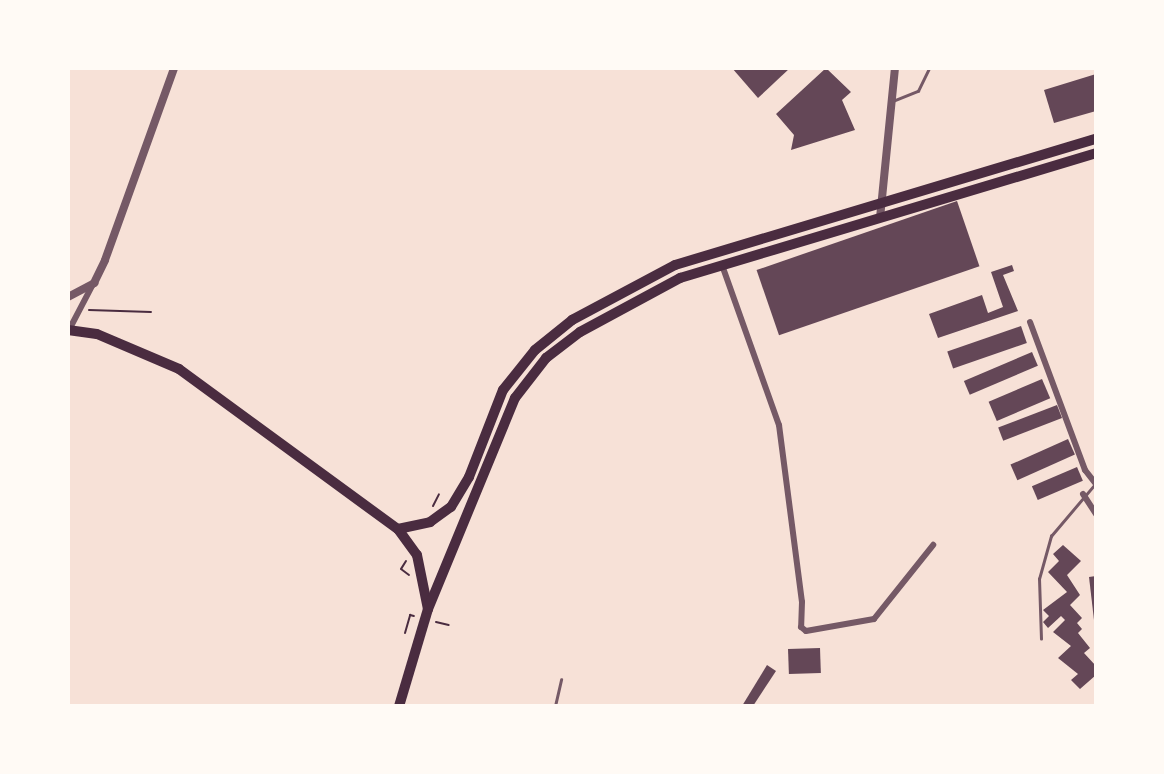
<!DOCTYPE html>
<html>
<head>
<meta charset="utf-8">
<style>
	body { margin:0 }
	#map { position:relative; width:1164px; height:774px; overflow:hidden; background:#f7e1d7; font-family:"Open Sans",sans-serif }
	div>[style] { position:absolute }
	.building>* { inset:0; background:#644757; transform-origin:0 0 }
	.path>* { height:2px; margin:-1px; padding:0 1px; transform-origin:1px; border-radius:1px; background:#4a2c40 }
	.service>* { height:2.5px; margin:-1.25px; padding:0 1.25px; transform-origin:1.25px; border-radius:1.25px; background:#755966 }
	.minor>* { height:6px; margin:-3px; padding:0 3px; transform-origin:3px; border-radius:3px; background:#755966 }
	.tertiary>* { height:8px; margin:-4px; padding:0 4px; transform-origin:4px; border-radius:4px; background:#755966 }
	.primary>* { height:10px; margin:-5px; padding:0 5px; transform-origin:5px; border-radius:5px; background:#4a2c40 }
	span { translate:-50% -50%; white-space:nowrap; text-align:center; line-height:1.15; -webkit-text-stroke:7px #fffaf5; paint-order:stroke }
	.frame { position:absolute; inset:0; border:70px solid #fffaf5; pointer-events:none }
</style>
</head>
<body>
<div id="map">
	<div class="building">
		<div style="clip-path:polygon(732px 68px,790px 68px,758px 98px)"></div>
		<div style="clip-path:polygon(826px 68px,851px 92px,842px 100px,855px 130px,791px 150px,794px 135px,776px 114px)"></div>
		<div style="clip-path:polygon(1096px 74px,1096px 111px,1054px 123px,1044px 90px)"></div>
		<div style="left:957px;top:201px;width:69px;height:212px;rotate:71deg"></div>
		<div style="clip-path:polygon(1012px 265px,1014px 271px,1003px 275px,1018px 311px,938px 338px,929px 314px,982px 295px,988px 313px,1003px 307px,991px 272px)"></div>
		<div style="left:1021px;top:326px;width:18px;height:78px;rotate:71deg"></div>
		<div style="left:1032px;top:352px;width:15px;height:74px;rotate:67deg"></div>
		<div style="left:1042px;top:379px;width:21px;height:58px;rotate:67deg"></div>
		<div style="left:1057px;top:405px;width:14px;height:63px;rotate:69deg"></div>
		<div style="left:1068px;top:439px;width:17px;height:63px;rotate:66deg"></div>
		<div style="left:1077px;top:467px;width:15px;height:49px;rotate:67deg"></div>
		<div style="clip-path:polygon(1063px 545px,1081px 561px,1067px 575px,1080px 595px,1070px 605px,1082px 618px,1077px 623px,1082px 629px,1078px 633px,1090px 648px,1084px 653px,1096px 666px,1096px 675px,1080px 689px,1071px 680px,1078px 674px,1058px 658px,1071px 646px,1053px 632px,1065px 620px,1061px 616px,1048px 628px,1043px 622px,1049px 616px,1043px 610px,1067px 592px,1048px 572px,1059px 561px,1053px 554px)"></div>
		<div style="clip-path:polygon(1096px 576px,1096px 620px,1094px 620px,1089px 577px)"></div>
		<div style="left:820px;top:648px;width:25px;height:32px;rotate:88deg"></div>
		<div style="clip-path:polygon(767px 665px,776px 671px,753px 706px,742px 706px)"></div>
	</div>
	<div class="path">
		<div style="left:68px;top:278px;width:1px;rotate:90deg"></div>
		<div style="left:89px;top:310px;width:62px;rotate:1.8deg"></div>
		<div style="left:433px;top:506px;width:13px;rotate:-63deg"></div>
		<div style="left:406px;top:561px;width:9px;rotate:122deg"></div>
		<div style="left:401px;top:569px;width:10px;rotate:37deg"></div>
		<div style="left:436px;top:622px;width:13px;rotate:13deg"></div>
		<div style="left:405px;top:633px;width:19px;rotate:-74deg"></div>
		<div style="left:410px;top:615px;width:4px;rotate:14deg"></div>
	</div>
	<div class="service">
		<div style="left:893px;top:101px;width:27px;rotate:-22deg"></div>
		<div style="left:918px;top:91px;width:25px;rotate:-64deg"></div>
		<div style="left:1041px;top:639px;width:60px;rotate:-91.9deg"></div>
		<div style="left:1039px;top:579px;width:45px;rotate:-74.4deg"></div>
		<div style="left:1051px;top:536px;width:70px;rotate:-49.7deg"></div>
		<div style="left:555px;top:706px;width:27px;rotate:-77deg"></div>
	</div>
	<div class="minor">
		<div style="left:722px;top:265px;width:170px;rotate:70.4deg"></div>
		<div style="left:779px;top:425px;width:178px;rotate:82.6deg"></div>
		<div style="left:802px;top:602px;width:25px;rotate:92deg"></div>
		<div style="left:801px;top:627px;width:6px;rotate:39deg"></div>
		<div style="left:806px;top:631px;width:69px;rotate:-10deg"></div>
		<div style="left:874px;top:619px;width:95px;rotate:-51.4deg"></div>
		<div style="left:1030px;top:322px;width:158px;rotate:69.6deg"></div>
		<div style="left:1085px;top:470px;width:18px;rotate:52deg"></div>
		<div style="left:69px;top:330px;width:52px;rotate:-62.4deg"></div>
		<div style="left:1083px;top:494px;width:24px;rotate:57deg"></div>
	</div>
	<div class="tertiary">
		<div style="left:880px;top:218px;width:151px;rotate:-84.3deg"></div>
		<div style="left:68px;top:297px;width:30px;rotate:-28deg"></div>
		<div style="left:94px;top:283px;width:25px;rotate:-64deg"></div>
		<div style="left:105px;top:260px;width:204px;rotate:-70.2deg"></div>
	</div>
	<div class="primary">
		<div style="left:68px;top:330px;width:29px;rotate:8deg"></div>
		<div style="left:97px;top:334px;width:89px;rotate:23.1deg"></div>
		<div style="left:179px;top:369px;width:271px;rotate:36.2deg"></div>
		<div style="left:398px;top:529px;width:32px;rotate:54deg"></div>
		<div style="left:417px;top:555px;width:55px;rotate:78.5deg"></div>
		<div style="left:428px;top:609px;width:101px;rotate:106.6deg"></div>
		<div style="left:398px;top:529px;width:33px;rotate:-12deg"></div>
		<div style="left:430px;top:522px;width:26px;rotate:-36deg"></div>
		<div style="left:451px;top:507px;width:35px;rotate:-59deg"></div>
		<div style="left:469px;top:477px;width:93px;rotate:-68.7deg"></div>
		<div style="left:503px;top:390px;width:51px;rotate:-51.3deg"></div>
		<div style="left:535px;top:350px;width:48px;rotate:-39deg"></div>
		<div style="left:572px;top:320px;width:117px;rotate:-28.1deg"></div>
		<div style="left:675px;top:265px;width:439px;rotate:-16.7deg"></div>
		<div style="left:428px;top:609px;width:228px;rotate:-67.6deg"></div>
		<div style="left:515px;top:398px;width:51px;rotate:-52.2deg"></div>
		<div style="left:546px;top:358px;width:43px;rotate:-37.4deg"></div>
		<div style="left:580px;top:332px;width:114px;rotate:-28.4deg"></div>
		<div style="left:680px;top:278px;width:434px;rotate:-16.7deg"></div>
	</div>
	<div class="frame"></div>
</div>
</body>
</html>
